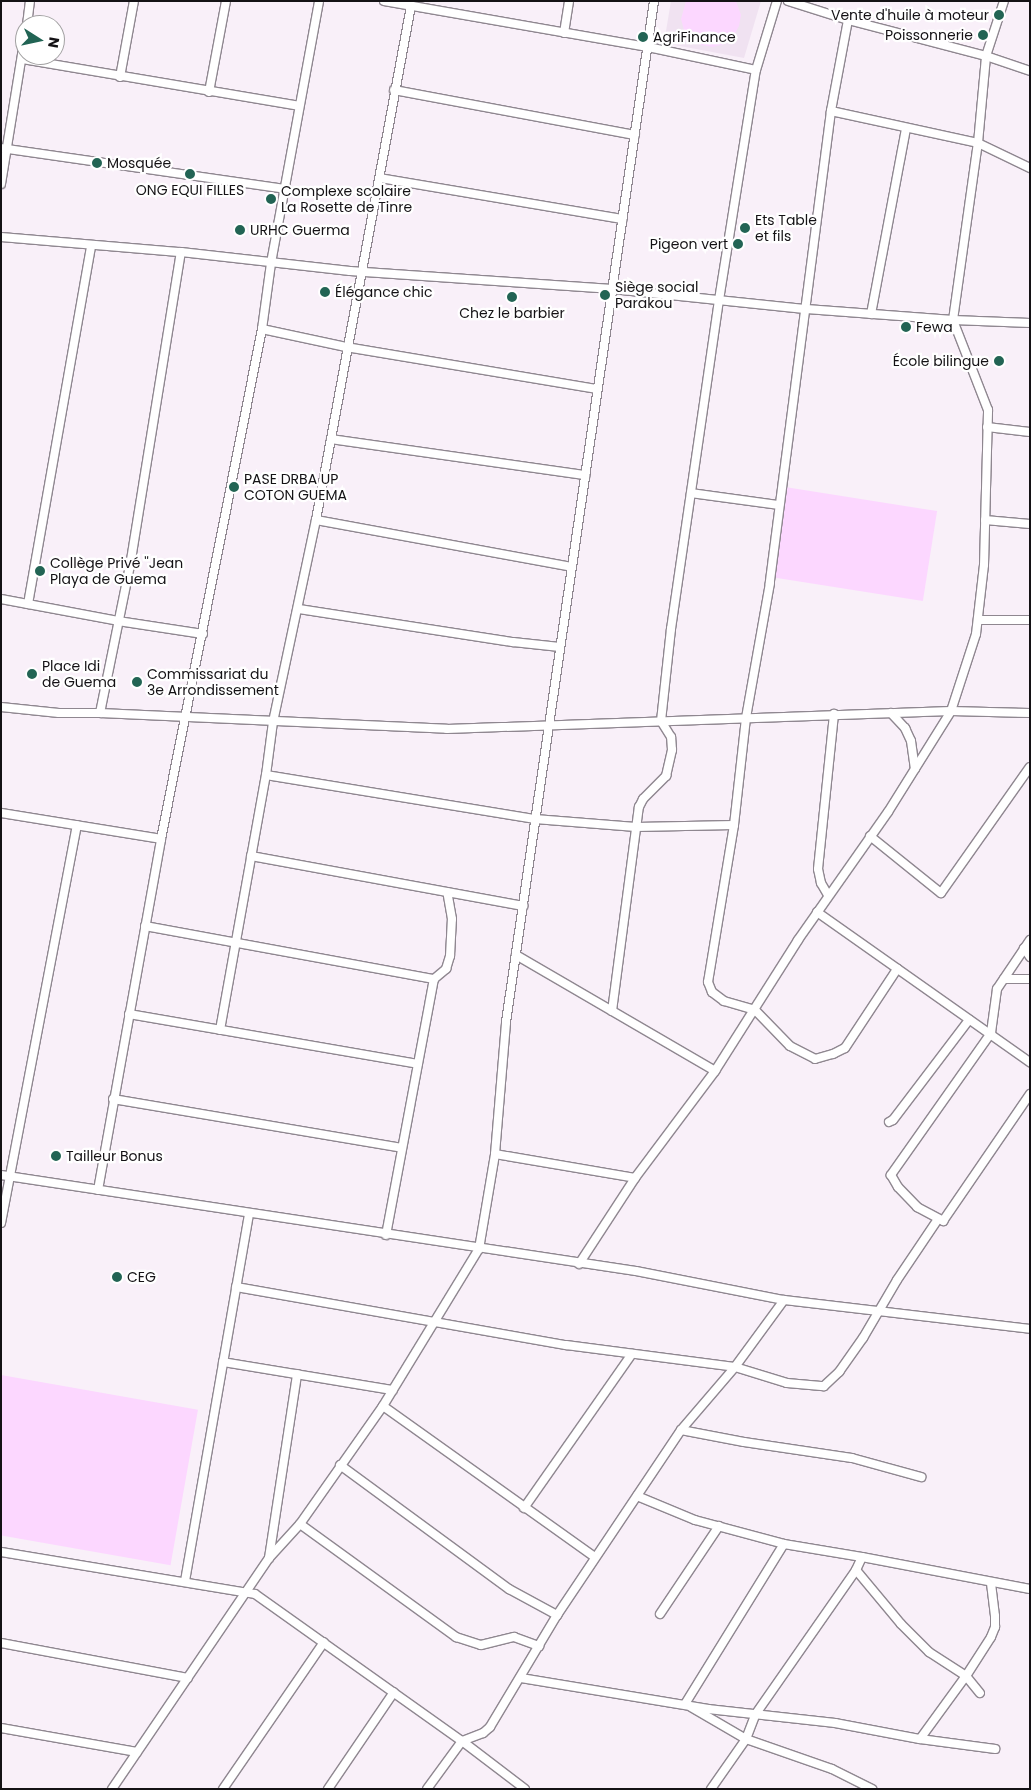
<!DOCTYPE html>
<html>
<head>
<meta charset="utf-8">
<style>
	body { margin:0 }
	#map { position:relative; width:1031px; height:1790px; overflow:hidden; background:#f9f0f9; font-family:Poppins,sans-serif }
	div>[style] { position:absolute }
	.built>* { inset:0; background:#f0e2f1 }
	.green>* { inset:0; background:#fcd7ff; transform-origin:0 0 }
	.roads { filter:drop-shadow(1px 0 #8f8790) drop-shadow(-1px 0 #8f8790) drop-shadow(0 1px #8f8790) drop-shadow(0 -1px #8f8790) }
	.minor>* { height:8px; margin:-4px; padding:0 4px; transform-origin:4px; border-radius:4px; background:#fff }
	.dots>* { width:14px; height:14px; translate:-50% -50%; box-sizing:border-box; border:2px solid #fff; border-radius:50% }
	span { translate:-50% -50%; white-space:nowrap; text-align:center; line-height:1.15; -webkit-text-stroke:4.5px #fff; paint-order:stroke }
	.poi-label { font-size:14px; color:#141215 }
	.right { translate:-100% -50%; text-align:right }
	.left { translate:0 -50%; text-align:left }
	.frame { position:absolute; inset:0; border:2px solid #141215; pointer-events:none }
	.north { position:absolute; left:15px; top:15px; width:50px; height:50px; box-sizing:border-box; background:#fff; border:1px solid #a1a0a1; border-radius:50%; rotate:100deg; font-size:14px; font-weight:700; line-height:20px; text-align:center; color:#141215 }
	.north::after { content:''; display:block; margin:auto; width:18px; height:22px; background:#226454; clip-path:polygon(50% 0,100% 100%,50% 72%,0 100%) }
</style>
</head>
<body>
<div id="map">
	<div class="built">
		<div style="clip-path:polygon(671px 1px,761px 1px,744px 58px,664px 43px)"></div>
	</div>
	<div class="green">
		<div style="clip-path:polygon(686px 1px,736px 1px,741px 15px,739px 26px,733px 37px,724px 44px,713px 47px,701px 45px,691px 40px,684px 30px,681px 19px)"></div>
		<div style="left:785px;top:487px;width:154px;height:91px;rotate:9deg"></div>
		<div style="left:1px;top:1375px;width:200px;height:158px;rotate:10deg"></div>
	</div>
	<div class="roads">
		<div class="minor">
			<div style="left:384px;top:1px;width:268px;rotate:9.9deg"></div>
			<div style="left:648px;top:47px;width:110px;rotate:12deg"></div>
			<div style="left:788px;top:1px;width:63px;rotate:17.6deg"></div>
			<div style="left:848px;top:20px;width:143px;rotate:14.6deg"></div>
			<div style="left:986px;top:56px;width:46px;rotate:18.8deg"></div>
			<div style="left:848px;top:20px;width:93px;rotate:100.6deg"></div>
			<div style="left:831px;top:111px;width:476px;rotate:97.4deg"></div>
			<div style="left:770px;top:583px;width:137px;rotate:100.1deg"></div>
			<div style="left:746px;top:718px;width:108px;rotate:96.4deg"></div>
			<div style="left:734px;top:825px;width:159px;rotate:99.4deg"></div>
			<div style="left:708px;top:982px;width:11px;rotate:68deg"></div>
			<div style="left:712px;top:992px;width:15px;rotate:37deg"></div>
			<div style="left:724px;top:1001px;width:32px;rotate:16deg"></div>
			<div style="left:755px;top:1010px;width:50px;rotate:45.8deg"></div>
			<div style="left:790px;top:1046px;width:28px;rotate:27deg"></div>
			<div style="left:815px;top:1059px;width:19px;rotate:-16deg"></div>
			<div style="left:833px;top:1054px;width:13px;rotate:-27deg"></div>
			<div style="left:845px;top:1048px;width:95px;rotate:-56.6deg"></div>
			<div style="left:27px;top:25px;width:24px;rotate:-83deg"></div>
			<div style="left:564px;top:33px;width:32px;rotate:-81deg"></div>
			<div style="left:22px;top:59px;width:281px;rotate:9.6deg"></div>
			<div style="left:120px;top:77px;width:77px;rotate:-79.6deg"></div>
			<div style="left:394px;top:90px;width:245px;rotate:10.6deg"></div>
			<div style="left:209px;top:92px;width:93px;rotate:-79.4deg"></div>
			<div style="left:831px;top:111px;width:150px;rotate:12.3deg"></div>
			<div style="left:978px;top:143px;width:58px;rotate:25.7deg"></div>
			<div style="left:1px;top:148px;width:288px;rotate:8.2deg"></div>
			<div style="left:380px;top:178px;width:246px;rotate:9.6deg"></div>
			<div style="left:1px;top:184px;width:150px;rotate:-80.8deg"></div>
			<div style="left:1px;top:237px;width:181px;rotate:4.8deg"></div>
			<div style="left:181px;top:252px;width:170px;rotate:6.4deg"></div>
			<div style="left:350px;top:271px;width:263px;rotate:3.9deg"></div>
			<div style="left:612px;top:289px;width:196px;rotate:5.9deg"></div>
			<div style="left:807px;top:309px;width:146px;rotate:4.3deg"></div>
			<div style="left:953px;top:320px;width:179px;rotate:-82deg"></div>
			<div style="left:978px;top:143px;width:87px;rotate:-84.7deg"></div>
			<div style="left:986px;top:56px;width:58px;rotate:-71.9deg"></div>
			<div style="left:871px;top:314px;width:188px;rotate:-79.3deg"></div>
			<div style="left:262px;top:329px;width:86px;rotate:12.1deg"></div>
			<div style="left:346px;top:347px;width:255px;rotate:9.5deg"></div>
			<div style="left:987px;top:427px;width:43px;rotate:6.6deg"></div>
			<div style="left:331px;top:439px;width:257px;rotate:8.1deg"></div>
			<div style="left:691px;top:493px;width:89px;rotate:7.8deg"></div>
			<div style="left:316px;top:520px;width:260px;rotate:10.4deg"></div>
			<div style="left:985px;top:520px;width:45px;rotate:5.1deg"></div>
			<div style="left:1px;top:599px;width:119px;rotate:10.6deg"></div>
			<div style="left:118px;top:621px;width:86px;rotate:8.7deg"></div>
			<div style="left:28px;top:604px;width:364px;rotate:-80deg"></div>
			<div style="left:299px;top:609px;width:217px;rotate:8.8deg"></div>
			<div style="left:513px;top:642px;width:47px;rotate:6.1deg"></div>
			<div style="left:978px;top:620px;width:52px"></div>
			<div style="left:1px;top:707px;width:58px;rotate:5.9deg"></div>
			<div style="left:59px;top:713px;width:41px"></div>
			<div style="left:100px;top:713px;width:347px;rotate:2.6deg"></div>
			<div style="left:447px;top:729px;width:504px;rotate:-2.05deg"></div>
			<div style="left:951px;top:711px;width:79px;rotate:1.5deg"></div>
			<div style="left:100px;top:713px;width:156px;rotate:-78.5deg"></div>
			<div style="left:131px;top:560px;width:312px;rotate:-80.8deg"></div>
			<div style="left:891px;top:713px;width:21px;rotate:47deg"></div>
			<div style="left:905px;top:728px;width:14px;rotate:65deg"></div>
			<div style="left:911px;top:741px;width:28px;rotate:82deg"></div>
			<div style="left:266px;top:775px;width:273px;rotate:9.3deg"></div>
			<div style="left:535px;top:819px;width:101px;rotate:4.5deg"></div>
			<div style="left:636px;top:827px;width:98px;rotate:-1.2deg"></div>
			<div style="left:1px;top:813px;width:162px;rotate:9.2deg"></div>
			<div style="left:870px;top:836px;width:91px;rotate:38.8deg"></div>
			<div style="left:941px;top:893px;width:154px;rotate:-54.8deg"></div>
			<div style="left:251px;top:856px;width:277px;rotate:10.4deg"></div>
			<div style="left:828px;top:895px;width:14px;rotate:-120deg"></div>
			<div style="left:821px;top:883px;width:14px;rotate:-102deg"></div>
			<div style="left:818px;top:869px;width:156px;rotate:-84.1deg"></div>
			<div style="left:817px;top:912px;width:261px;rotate:35.2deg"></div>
			<div style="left:145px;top:926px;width:294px;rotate:10.4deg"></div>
			<div style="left:434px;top:979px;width:16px;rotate:-40deg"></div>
			<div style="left:446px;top:969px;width:14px;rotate:-73deg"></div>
			<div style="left:450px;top:956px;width:37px;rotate:-87deg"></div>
			<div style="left:452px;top:919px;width:27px;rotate:-100deg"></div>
			<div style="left:1030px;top:940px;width:59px;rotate:124deg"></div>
			<div style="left:997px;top:989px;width:44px;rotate:97.8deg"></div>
			<div style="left:991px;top:1033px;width:174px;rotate:125.2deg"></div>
			<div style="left:891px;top:1175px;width:14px;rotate:60deg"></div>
			<div style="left:898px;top:1187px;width:28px;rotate:46deg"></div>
			<div style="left:917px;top:1207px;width:30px;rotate:28deg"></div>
			<div style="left:943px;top:1221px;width:154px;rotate:-55.6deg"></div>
			<div style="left:1024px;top:948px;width:11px;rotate:56deg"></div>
			<div style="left:516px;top:955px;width:230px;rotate:30.2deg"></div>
			<div style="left:1004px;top:979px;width:26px"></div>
			<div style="left:612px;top:1011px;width:206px;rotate:-82.5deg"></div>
			<div style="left:639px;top:807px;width:9px;rotate:-63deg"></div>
			<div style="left:643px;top:799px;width:33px;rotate:-45deg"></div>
			<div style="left:666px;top:776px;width:27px;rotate:-77deg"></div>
			<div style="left:672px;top:750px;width:13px;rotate:-94deg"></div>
			<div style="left:671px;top:737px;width:19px;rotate:-122deg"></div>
			<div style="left:661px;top:721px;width:93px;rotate:-83.8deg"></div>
			<div style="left:671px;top:629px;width:332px;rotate:-81.7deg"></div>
			<div style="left:719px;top:300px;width:233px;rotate:-80.9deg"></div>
			<div style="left:756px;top:70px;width:72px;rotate:-73.1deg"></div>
			<div style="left:129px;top:1014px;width:293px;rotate:9.8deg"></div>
			<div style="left:220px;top:1030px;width:259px;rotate:-79.8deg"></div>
			<div style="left:266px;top:775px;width:53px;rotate:-82.5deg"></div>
			<div style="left:273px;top:722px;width:207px;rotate:-78deg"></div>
			<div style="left:316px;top:520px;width:523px;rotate:-79.53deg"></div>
			<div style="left:113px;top:1099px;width:293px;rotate:9.6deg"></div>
			<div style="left:889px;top:1122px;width:4px;rotate:-27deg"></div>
			<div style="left:893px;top:1120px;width:126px;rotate:-52.8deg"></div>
			<div style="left:495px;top:1154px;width:142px;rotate:9.7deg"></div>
			<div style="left:1px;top:1175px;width:642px;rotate:8.6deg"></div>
			<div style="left:636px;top:1271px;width:151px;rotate:11.1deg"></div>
			<div style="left:784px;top:1300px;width:83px;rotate:126.2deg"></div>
			<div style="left:735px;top:1367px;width:83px;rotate:130.6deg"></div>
			<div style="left:681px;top:1430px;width:223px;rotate:123.8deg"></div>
			<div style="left:557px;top:1615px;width:131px;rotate:120.9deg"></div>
			<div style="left:490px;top:1727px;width:9px;rotate:139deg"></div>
			<div style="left:483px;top:1733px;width:22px;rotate:159deg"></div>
			<div style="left:462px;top:1741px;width:79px;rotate:37.3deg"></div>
			<div style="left:98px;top:1190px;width:357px;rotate:-79.8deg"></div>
			<div style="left:161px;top:839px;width:520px;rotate:-78.8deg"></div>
			<div style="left:262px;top:329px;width:67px;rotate:-82.2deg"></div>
			<div style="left:271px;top:263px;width:266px;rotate:-79.6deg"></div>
			<div style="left:1px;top:1223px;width:405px;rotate:-79.2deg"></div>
			<div style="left:386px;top:1235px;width:260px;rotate:-79.4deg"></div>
			<div style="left:579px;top:1264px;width:103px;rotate:-56.9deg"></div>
			<div style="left:635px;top:1178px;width:134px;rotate:-53.2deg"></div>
			<div style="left:715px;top:1071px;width:155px;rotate:-57.6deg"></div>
			<div style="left:798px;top:940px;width:156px;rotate:-54.9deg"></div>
			<div style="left:888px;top:812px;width:119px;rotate:-58deg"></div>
			<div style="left:951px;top:711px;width:81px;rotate:-72deg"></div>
			<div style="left:976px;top:634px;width:69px;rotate:-83.4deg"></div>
			<div style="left:984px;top:565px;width:155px;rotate:-88.5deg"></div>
			<div style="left:988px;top:410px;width:97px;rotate:-111.3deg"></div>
			<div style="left:953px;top:320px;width:77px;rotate:2.2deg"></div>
			<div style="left:236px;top:1287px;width:335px;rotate:10deg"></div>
			<div style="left:566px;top:1345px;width:170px;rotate:7.4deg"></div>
			<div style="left:735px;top:1367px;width:54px;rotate:17.1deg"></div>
			<div style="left:787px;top:1383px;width:37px;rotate:5deg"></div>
			<div style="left:824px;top:1386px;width:21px;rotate:-43deg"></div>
			<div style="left:839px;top:1372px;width:42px;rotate:-54.8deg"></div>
			<div style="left:863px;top:1338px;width:67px;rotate:-59.6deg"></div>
			<div style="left:897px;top:1280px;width:73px;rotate:-56.1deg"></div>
			<div style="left:784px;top:1300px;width:248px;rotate:6.7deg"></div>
			<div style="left:223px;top:1362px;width:172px;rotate:9.4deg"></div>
			<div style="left:383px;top:1406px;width:260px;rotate:35.5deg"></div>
			<div style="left:681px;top:1430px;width:64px;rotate:10.8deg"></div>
			<div style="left:744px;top:1442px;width:109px;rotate:8.4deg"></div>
			<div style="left:852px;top:1458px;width:72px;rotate:15.4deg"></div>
			<div style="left:340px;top:1465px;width:210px;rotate:36.3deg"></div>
			<div style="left:509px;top:1589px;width:55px;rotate:28.4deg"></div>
			<div style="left:637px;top:1496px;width:63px;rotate:22.5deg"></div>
			<div style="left:695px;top:1520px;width:92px;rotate:15.1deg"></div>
			<div style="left:784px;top:1544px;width:79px;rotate:9.5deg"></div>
			<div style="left:862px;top:1557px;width:171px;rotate:10.8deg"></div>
			<div style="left:524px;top:1508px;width:188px;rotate:-55deg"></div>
			<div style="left:300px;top:1524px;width:193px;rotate:35.9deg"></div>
			<div style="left:456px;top:1637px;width:26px;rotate:18deg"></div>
			<div style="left:481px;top:1645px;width:34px;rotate:-14deg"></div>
			<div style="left:514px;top:1637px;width:27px;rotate:20deg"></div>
			<div style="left:1px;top:1552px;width:257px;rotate:9.4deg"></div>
			<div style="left:255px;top:1594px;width:254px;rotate:35.4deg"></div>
			<div style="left:462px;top:1741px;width:59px;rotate:126.1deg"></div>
			<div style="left:269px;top:1558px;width:186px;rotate:-81.3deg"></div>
			<div style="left:856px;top:1570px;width:70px;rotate:50.2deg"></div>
			<div style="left:901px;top:1624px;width:40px;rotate:45deg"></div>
			<div style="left:929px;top:1652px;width:44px;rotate:33deg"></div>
			<div style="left:966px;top:1676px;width:22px;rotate:51deg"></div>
			<div style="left:185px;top:1581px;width:373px;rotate:-80.1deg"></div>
			<div style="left:660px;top:1614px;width:106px;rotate:-56.2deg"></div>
			<div style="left:1px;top:1643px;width:190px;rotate:10.6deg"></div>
			<div style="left:521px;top:1678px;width:190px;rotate:9.4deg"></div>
			<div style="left:708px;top:1709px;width:128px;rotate:6.3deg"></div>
			<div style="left:835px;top:1723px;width:86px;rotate:10.7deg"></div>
			<div style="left:920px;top:1739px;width:76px;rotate:7.6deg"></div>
			<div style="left:685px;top:1704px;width:188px;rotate:-58.3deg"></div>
			<div style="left:691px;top:1707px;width:64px;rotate:30.2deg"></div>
			<div style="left:746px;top:1739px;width:91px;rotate:19.2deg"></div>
			<div style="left:832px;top:1769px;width:45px;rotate:26.6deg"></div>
			<div style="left:1px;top:1728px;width:138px;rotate:10deg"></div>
			<div style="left:920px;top:1739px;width:78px;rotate:-53.9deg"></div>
			<div style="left:966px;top:1676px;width:46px;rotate:-57.3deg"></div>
			<div style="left:991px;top:1637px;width:11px;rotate:-68deg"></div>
			<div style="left:995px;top:1627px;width:11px;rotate:-90deg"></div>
			<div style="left:995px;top:1616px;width:33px;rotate:-97deg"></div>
			<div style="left:112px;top:1789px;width:279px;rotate:-55.8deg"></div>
			<div style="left:269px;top:1558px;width:46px;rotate:-47.6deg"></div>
			<div style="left:300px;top:1524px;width:144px;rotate:-54.9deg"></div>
			<div style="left:383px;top:1406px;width:184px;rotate:-58.6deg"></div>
			<div style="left:479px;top:1249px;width:96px;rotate:-80.4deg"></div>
			<div style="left:495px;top:1154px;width:132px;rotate:-85.2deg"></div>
			<div style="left:506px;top:1022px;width:1032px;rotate:-81.75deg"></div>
			<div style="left:223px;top:1789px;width:178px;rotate:-55.5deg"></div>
			<div style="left:328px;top:1789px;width:117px;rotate:-55.8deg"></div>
			<div style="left:711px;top:1789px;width:61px;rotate:-55deg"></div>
			<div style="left:746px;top:1739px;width:26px;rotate:-69deg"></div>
			<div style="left:755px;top:1715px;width:177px;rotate:-55.1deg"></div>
			<div style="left:856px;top:1570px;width:14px;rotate:-65deg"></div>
		</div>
	</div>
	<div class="dots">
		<div style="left:999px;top:15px;background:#226454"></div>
		<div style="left:983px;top:35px;background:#226454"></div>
		<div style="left:643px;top:37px;background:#226454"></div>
		<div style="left:97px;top:163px;background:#226454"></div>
		<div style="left:190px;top:174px;background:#226454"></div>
		<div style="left:271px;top:199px;background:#226454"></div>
		<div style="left:745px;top:228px;background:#226454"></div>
		<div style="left:240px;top:230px;background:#226454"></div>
		<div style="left:738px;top:244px;background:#226454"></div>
		<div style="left:325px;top:292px;background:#226454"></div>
		<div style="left:605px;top:295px;background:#226454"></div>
		<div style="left:512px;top:297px;background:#226454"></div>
		<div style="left:906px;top:327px;background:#226454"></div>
		<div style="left:999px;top:361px;background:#226454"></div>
		<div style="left:234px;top:487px;background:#226454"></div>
		<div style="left:40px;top:571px;background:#226454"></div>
		<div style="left:32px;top:674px;background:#226454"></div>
		<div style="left:137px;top:682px;background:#226454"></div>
		<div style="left:56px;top:1156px;background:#226454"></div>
		<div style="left:117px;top:1277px;background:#226454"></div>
	</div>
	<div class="poi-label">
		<span class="right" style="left:989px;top:15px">Vente d'huile à moteur</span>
		<span class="right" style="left:973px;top:35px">Poissonnerie</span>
		<span class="left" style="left:653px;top:37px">AgriFinance</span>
		<span class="left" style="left:107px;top:163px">Mosquée</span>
		<span style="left:190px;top:190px">ONG EQUI FILLES</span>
		<span class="left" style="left:281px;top:199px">Complexe scolaire<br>La Rosette de Tinre</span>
		<span class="left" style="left:755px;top:228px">Ets Table<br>et fils</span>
		<span class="left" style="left:250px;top:230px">URHC Guerma</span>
		<span class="right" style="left:728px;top:244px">Pigeon vert</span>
		<span class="left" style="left:615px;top:295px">Siège social<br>Parakou</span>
		<span class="left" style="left:335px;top:292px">Élégance chic</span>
		<span style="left:512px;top:313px">Chez le barbier</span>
		<span class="left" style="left:916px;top:327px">Fewa</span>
		<span class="right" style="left:989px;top:361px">École bilingue</span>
		<span class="left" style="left:244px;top:487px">PASE DRBA UP<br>COTON GUEMA</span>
		<span class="left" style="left:50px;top:571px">Collège Privé ''Jean<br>Playa de Guema</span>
		<span class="left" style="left:42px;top:674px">Place Idi<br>de Guema</span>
		<span class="left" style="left:147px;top:682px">Commissariat du<br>3e Arrondissement</span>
		<span class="left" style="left:66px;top:1156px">Tailleur Bonus</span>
		<span class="left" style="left:127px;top:1277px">CEG</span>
	</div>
	<div class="frame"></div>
	<div class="north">N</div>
</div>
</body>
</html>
